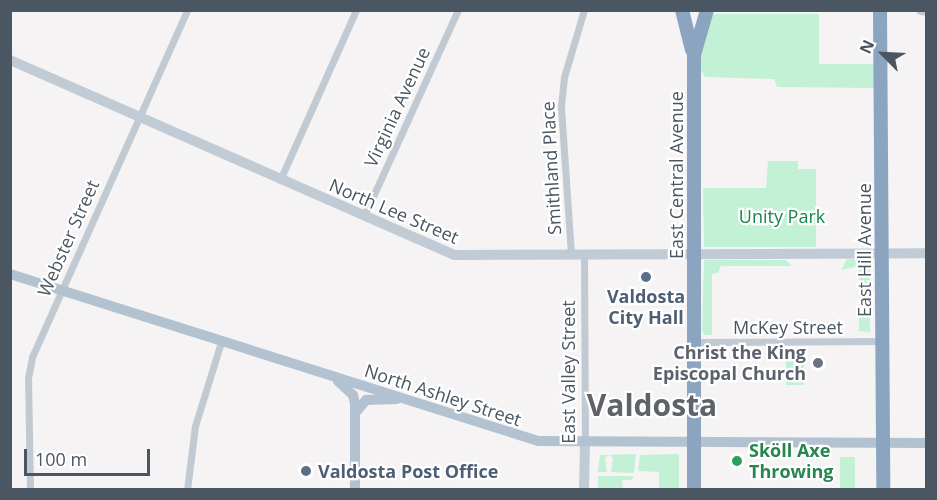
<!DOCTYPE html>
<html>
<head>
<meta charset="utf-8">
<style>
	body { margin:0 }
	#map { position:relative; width:937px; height:500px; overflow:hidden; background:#f5f3f3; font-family:"Open Sans",sans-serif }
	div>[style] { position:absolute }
	.green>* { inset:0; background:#c3f1d5; transform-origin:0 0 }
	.street>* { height:7px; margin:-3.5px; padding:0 3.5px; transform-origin:3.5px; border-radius:3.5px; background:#c1cad2 }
	.secondary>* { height:10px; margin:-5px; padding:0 5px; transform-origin:5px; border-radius:5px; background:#c1cbd6 }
	.primary>* { height:10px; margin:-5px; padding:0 5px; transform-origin:5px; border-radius:5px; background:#b3c2d1 }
	.highway>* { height:14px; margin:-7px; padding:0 7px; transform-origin:7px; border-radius:7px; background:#8ba5c1 }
	.dots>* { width:16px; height:16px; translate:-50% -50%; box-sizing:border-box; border:3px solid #fff; border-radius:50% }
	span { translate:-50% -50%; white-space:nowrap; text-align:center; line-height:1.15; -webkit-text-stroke:4.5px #fff; paint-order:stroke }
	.street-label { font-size:18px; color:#4a5661 }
	.park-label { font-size:18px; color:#17864f }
	.service-label { font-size:18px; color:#4e5e75; font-weight:700 }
	.left { translate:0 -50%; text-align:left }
	.worship-label { font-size:18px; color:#5b616d; font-weight:700 }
	.right { translate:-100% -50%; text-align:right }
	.leisure-label { font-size:18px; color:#27864d; font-weight:700 }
	.town-label { font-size:30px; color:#5f6368; font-weight:700 }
	.frame { position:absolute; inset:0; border:12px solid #4a5661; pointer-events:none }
	.north { position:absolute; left:853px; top:24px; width:60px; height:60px; -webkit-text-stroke:4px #fff; paint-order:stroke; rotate:294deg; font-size:16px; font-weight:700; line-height:24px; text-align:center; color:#4a5661 }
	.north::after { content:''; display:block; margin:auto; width:21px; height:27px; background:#4a5661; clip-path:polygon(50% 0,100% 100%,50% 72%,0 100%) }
	.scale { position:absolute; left:24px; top:449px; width:126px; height:27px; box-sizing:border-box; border:3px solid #4a5661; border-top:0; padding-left:8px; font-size:18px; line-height:21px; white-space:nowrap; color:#4a5661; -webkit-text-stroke:4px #fff; paint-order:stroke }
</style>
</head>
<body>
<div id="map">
	<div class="green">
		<div style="clip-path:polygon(713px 14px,819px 14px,819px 64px,875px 64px,875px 88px,777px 87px,774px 79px,705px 77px,700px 68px,702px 36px)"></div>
		<div style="clip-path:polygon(768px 161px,798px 161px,798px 169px,816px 169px,816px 247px,704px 247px,703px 188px,766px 188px)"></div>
		<div style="clip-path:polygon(847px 259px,870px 259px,870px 332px,859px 331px,859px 266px,841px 270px)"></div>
		<div style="clip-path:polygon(704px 260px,786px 260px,792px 266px,721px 266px,718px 273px,712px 274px,712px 335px,705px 335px,702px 331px)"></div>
		<div style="left:786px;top:354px;width:18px;height:31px"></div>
		<div style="clip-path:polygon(636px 454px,634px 473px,611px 472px,613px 458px,609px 455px,605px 458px,607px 472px,598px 472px,600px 455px)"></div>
		<div style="clip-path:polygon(679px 454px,679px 489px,659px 489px,659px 472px,638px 471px,640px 455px)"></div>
		<div style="left:840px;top:457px;width:15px;height:32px"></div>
		<div style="clip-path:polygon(598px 476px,633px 476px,632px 480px,622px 480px,623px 489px,598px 489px)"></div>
	</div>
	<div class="street">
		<div style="left:280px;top:180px;width:186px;rotate:-65.9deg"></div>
		<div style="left:364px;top:216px;width:226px;rotate:-65.5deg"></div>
		<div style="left:571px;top:254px;width:148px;rotate:-93.9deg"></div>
		<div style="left:561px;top:106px;width:29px;rotate:-84deg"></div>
		<div style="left:564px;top:77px;width:70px;rotate:-73.4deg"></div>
		<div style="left:584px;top:254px;width:188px;rotate:89.7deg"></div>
		<div style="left:694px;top:342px;width:188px;rotate:-0.3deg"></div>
		<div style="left:30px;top:490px;width:112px;rotate:-91deg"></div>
		<div style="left:28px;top:378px;width:21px;rotate:-79deg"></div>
		<div style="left:32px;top:357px;width:380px;rotate:-65.9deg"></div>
		<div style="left:187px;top:490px;width:64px;rotate:-82.9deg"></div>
		<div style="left:195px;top:426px;width:88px;rotate:-72.8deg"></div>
	</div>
	<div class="secondary">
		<div style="left:921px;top:10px;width:5px;rotate:11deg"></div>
		<div style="left:10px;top:60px;width:485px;rotate:23.7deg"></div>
		<div style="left:454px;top:255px;width:472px;rotate:-0.2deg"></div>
		<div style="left:584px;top:490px;width:48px;rotate:-88.8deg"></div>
	</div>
	<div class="primary">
		<div style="left:10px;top:274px;width:554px;rotate:17.55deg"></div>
		<div style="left:538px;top:441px;width:388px;rotate:0.3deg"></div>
		<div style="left:338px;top:381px;width:21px;rotate:43deg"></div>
		<div style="left:353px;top:395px;width:9px;rotate:77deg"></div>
		<div style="left:355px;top:404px;width:86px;rotate:90deg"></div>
		<div style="left:356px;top:412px;width:16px;rotate:-50deg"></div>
		<div style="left:366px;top:400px;width:31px;rotate:-2deg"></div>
	</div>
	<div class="highway">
		<div style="left:682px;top:10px;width:41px;rotate:76deg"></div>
		<div style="left:880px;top:10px;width:480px;rotate:89.6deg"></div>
		<div style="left:694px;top:490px;width:435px;rotate:-90deg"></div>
		<div style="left:694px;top:55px;width:47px;rotate:-73.9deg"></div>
	</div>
	<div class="dots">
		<div style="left:646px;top:277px;background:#5c6f8a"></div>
		<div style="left:818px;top:363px;background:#6b7280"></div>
		<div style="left:737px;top:461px;background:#2e9e5b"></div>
		<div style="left:306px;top:471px;background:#5c6f8a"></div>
	</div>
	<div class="street-label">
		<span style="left:397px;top:107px;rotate:-65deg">Virginia Avenue</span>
		<span style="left:551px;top:168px;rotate:-93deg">Smithland Place</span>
		<span style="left:676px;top:175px;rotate:-90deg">East Central Avenue</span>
		<span style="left:394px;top:211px;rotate:23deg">North Lee Street</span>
		<span style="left:68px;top:238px;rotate:-66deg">Webster Street</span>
		<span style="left:864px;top:250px;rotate:-90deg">East Hill Avenue</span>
		<span style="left:788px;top:327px">McKey Street</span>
		<span style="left:568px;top:372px;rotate:-90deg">East Valley Street</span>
		<span style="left:443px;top:395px;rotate:18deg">North Ashley Street</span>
	</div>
	<div class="park-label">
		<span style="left:782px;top:216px">Unity Park</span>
	</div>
	<div class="service-label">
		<span style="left:646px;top:307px">Valdosta<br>City Hall</span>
		<span class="left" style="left:318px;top:471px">Valdosta Post Office</span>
	</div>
	<div class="worship-label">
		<span class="right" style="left:806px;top:363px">Christ the King<br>Episcopal Church</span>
	</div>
	<div class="leisure-label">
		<span class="left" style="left:749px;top:461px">Sköll Axe<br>Throwing</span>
	</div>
	<div class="town-label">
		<span style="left:652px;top:405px">Valdosta</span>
	</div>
	<div class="frame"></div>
	<div class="north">N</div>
	<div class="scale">100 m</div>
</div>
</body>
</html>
